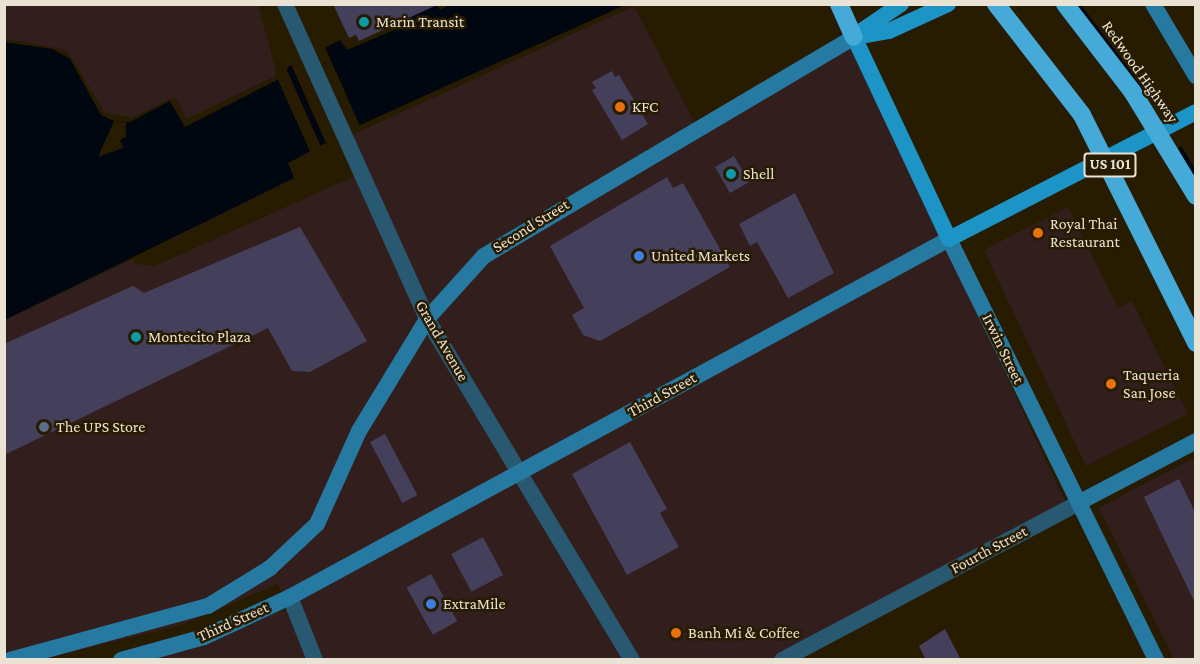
<!DOCTYPE html>
<html>
<head>
<meta charset="utf-8">
<style>
	body { margin:0 }
	#map { position:relative; width:1200px; height:664px; overflow:hidden; background:#271b00; font-family:"Crimson Pro",serif }
	div>[style] { position:absolute }
	.commercial>* { inset:0; background:#321f1d }
	.water>* { inset:0; background:#000710 }
	.pier>* { inset:0; background:#271b00; transform-origin:0 0 }
	.stream>* { height:5px; margin:-2.5px; padding:0 2.5px; transform-origin:2.5px; border-radius:2.5px; background:#000710 }
	.building>* { inset:0; background:#443f5b; transform-origin:0 0 }
	.minor>* { height:16px; margin:-8px; padding:0 8px; transform-origin:8px; border-radius:8px; background:#295971 }
	.tertiary>* { height:16px; margin:-8px; padding:0 8px; transform-origin:8px; border-radius:8px; background:#295971 }
	.secondary>* { height:16px; margin:-8px; padding:0 8px; transform-origin:8px; border-radius:8px; background:#267aa1 }
	.primary>* { height:16px; margin:-8px; padding:0 8px; transform-origin:8px; border-radius:8px; background:#1c94c6 }
	.motorway>* { height:18px; margin:-9px; padding:0 9px; transform-origin:9px; border-radius:9px; background:#46aad9 }
	.dots>* { width:16px; height:16px; translate:-50% -50%; box-sizing:border-box; border:3px solid #271b00; border-radius:50% }
	span { translate:-50% -50%; white-space:nowrap; text-align:center; line-height:1.15; -webkit-text-stroke:5px #271b00; paint-order:stroke }
	.shield-label span { padding:2px 4px; background:#271b00; border:2px solid; border-radius:4px; -webkit-text-stroke-width:0 }
	.shield-label { font-size:15px; color:#eae2d2; font-weight:700 }
	.poi-label { font-size:16px; color:#eae2d2 }
	.left { translate:0 -50%; text-align:left }
	.street-label { font-size:16px; color:#eae2d2 }
	.frame { position:absolute; inset:0; border:6px solid #eae2d2; pointer-events:none }
</style>
</head>
<body>
<div id="map">
	<div class="commercial">
		<div style="clip-path:polygon(4px 5px,258px 5px,277px 75px,187px 119px,175px 97px,133px 117px,105px 113px,67px 50px,5px 39px)"></div>
		<div style="clip-path:polygon(634px 6px,699px 131px,849px 43px,1065px 501px,796px 659px,124px 659px,290px 608px,277px 584px,184px 624px,45px 659px,5px 659px,4px 320px,133px 259px,136px 264px,155px 266px,355px 176px,350px 136px)"></div>
		<div style="clip-path:polygon(1068px 207px,1118px 308px,1132px 301px,1188px 414px,1086px 466px,984px 250px)"></div>
		<div style="clip-path:polygon(1195px 457px,1195px 659px,1174px 659px,1099px 508px)"></div>
	</div>
	<div class="water">
		<div style="clip-path:polygon(452px 4px,625px 5px,358px 126px,288px 163px,294px 178px,5px 320px,4px 42px,53px 49px,70px 59px,101px 115px,114px 121px,130px 122px,170px 101px,185px 127px,285px 76px,288px 67px,340px 40px,347px 50px,406px 25px,397px 5px,437px 5px,440px 10px)"></div>
	</div>
	<div class="pier">
		<div style="left:324px;top:45px;width:91px;height:38px;rotate:66deg"></div>
		<div style="left:285px;top:66px;width:90px;height:12px;rotate:66deg"></div>
		<div style="clip-path:polygon(114px 121px,126px 122px,126px 137px,120px 140px,123px 148px,98px 157px)"></div>
	</div>
	<div class="stream">
		<div style="left:1077px;top:4px;width:111px;rotate:53deg"></div>
		<div style="left:1180px;top:149px;width:31px;rotate:59deg"></div>
	</div>
	<div class="building">
		<div style="clip-path:polygon(333px 4px,439px 4px,359px 41px,356px 35px,349px 38px)"></div>
		<div style="clip-path:polygon(612px 71px,615px 77px,619px 75px,648px 124px,622px 140px,592px 90px,596px 88px,592px 82px)"></div>
		<div style="left:734px;top:156px;width:30px;height:22px;rotate:60deg"></div>
		<div style="clip-path:polygon(667px 177px,673px 188px,683px 183px,730px 267px,600px 341px,583px 335px,572px 315px,584px 308px,550px 246px)"></div>
		<div style="clip-path:polygon(795px 193px,834px 273px,788px 298px,757px 242px,750px 246px,739px 224px)"></div>
		<div style="clip-path:polygon(300px 227px,367px 341px,310px 372px,292px 371px,268px 328px,4px 455px,4px 344px,133px 286px,144px 293px)"></div>
		<div style="left:385px;top:434px;width:69px;height:17px;rotate:62deg"></div>
		<div style="clip-path:polygon(630px 442px,667px 509px,660px 513px,679px 547px,627px 575px,572px 474px)"></div>
		<div style="clip-path:polygon(1179px 479px,1196px 514px,1196px 605px,1144px 497px)"></div>
		<div style="left:483px;top:537px;width:43px;height:36px;rotate:62deg"></div>
		<div style="left:431px;top:574px;width:54px;height:28px;rotate:61deg"></div>
		<div style="clip-path:polygon(945px 629px,961px 660px,926px 660px,919px 646px)"></div>
	</div>
	<div class="minor">
		<div style="left:290px;top:597px;width:68px;rotate:68.4deg"></div>
	</div>
	<div class="tertiary">
		<div style="left:285px;top:4px;width:346px;rotate:65.7deg"></div>
		<div style="left:427px;top:319px;width:398px;rotate:59deg"></div>
		<div style="left:782px;top:660px;width:337px;rotate:-27.9deg"></div>
	</div>
	<div class="secondary">
		<div style="left:1153px;top:4px;width:84px;rotate:59.2deg"></div>
		<div style="left:1080px;top:502px;width:131px;rotate:-27.7deg"></div>
		<div style="left:10px;top:660px;width:205px;rotate:-15.3deg"></div>
		<div style="left:208px;top:606px;width:73px;rotate:-31.5deg"></div>
		<div style="left:270px;top:568px;width:64px;rotate:-43.1deg"></div>
		<div style="left:317px;top:524px;width:102px;rotate:-65.7deg"></div>
		<div style="left:359px;top:431px;width:131px;rotate:-58.7deg"></div>
		<div style="left:427px;top:319px;width:85px;rotate:-47.9deg"></div>
		<div style="left:484px;top:256px;width:430px;rotate:-30.6deg"></div>
		<div style="left:121px;top:660px;width:86px;rotate:-15.5deg"></div>
		<div style="left:204px;top:637px;width:95px;rotate:-24.9deg"></div>
		<div style="left:290px;top:597px;width:750px;rotate:-28.51deg"></div>
		<div style="left:949px;top:239px;width:469px;rotate:63.8deg"></div>
	</div>
	<div class="primary">
		<div style="left:854px;top:36px;width:57px;rotate:-34.2deg"></div>
		<div style="left:854px;top:37px;width:223px;rotate:64.8deg"></div>
		<div style="left:949px;top:239px;width:278px;rotate:-27.2deg"></div>
		<div style="left:854px;top:37px;width:36px;rotate:-10deg"></div>
		<div style="left:889px;top:31px;width:65px;rotate:-24.6deg"></div>
	</div>
	<div class="motorway">
		<div style="left:839px;top:4px;width:36px;rotate:66deg"></div>
		<div style="left:996px;top:4px;width:140px;rotate:52.2deg"></div>
		<div style="left:1082px;top:115px;width:255px;rotate:63.4deg"></div>
		<div style="left:1065px;top:4px;width:110px;rotate:52.4deg"></div>
		<div style="left:1132px;top:91px;width:123px;rotate:58.6deg"></div>
	</div>
	<div class="dots">
		<div style="left:364px;top:22px;background:#0f9aa8"></div>
		<div style="left:620px;top:107px;background:#e8710a"></div>
		<div style="left:731px;top:174px;background:#0f9aa8"></div>
		<div style="left:1038px;top:233px;background:#e8710a"></div>
		<div style="left:639px;top:256px;background:#3f7fe0"></div>
		<div style="left:136px;top:337px;background:#0f9aa8"></div>
		<div style="left:1111px;top:384px;background:#e8710a"></div>
		<div style="left:44px;top:427px;background:#5c6f8a"></div>
		<div style="left:431px;top:604px;background:#3f7fe0"></div>
		<div style="left:676px;top:633px;background:#e8710a"></div>
	</div>
	<div class="shield-label">
		<span style="left:1110px;top:165px">US 101</span>
	</div>
	<div class="poi-label">
		<span class="left" style="left:376px;top:22px">Marin Transit</span>
		<span class="left" style="left:632px;top:107px">KFC</span>
		<span class="left" style="left:743px;top:174px">Shell</span>
		<span class="left" style="left:1050px;top:233px">Royal Thai<br>Restaurant</span>
		<span class="left" style="left:651px;top:256px">United Markets</span>
		<span class="left" style="left:148px;top:337px">Montecito Plaza</span>
		<span class="left" style="left:1123px;top:384px">Taqueria<br>San Jose</span>
		<span class="left" style="left:56px;top:427px">The UPS Store</span>
		<span class="left" style="left:443px;top:604px">ExtraMile</span>
		<span class="left" style="left:688px;top:633px">Banh Mi &amp; Coffee</span>
	</div>
	<div class="street-label">
		<span style="left:1140px;top:72px;rotate:55deg">Redwood Highway</span>
		<span style="left:531px;top:226px;rotate:-32deg">Second Street</span>
		<span style="left:442px;top:341px;rotate:60deg">Grand Avenue</span>
		<span style="left:1003px;top:349px;rotate:64deg">Irwin Street</span>
		<span style="left:662px;top:395px;rotate:-29deg">Third Street</span>
		<span style="left:989px;top:550px;rotate:-28deg">Fourth Street</span>
		<span style="left:233px;top:622px;rotate:-24deg">Third Street</span>
	</div>
	<div class="frame"></div>
</div>
</body>
</html>
